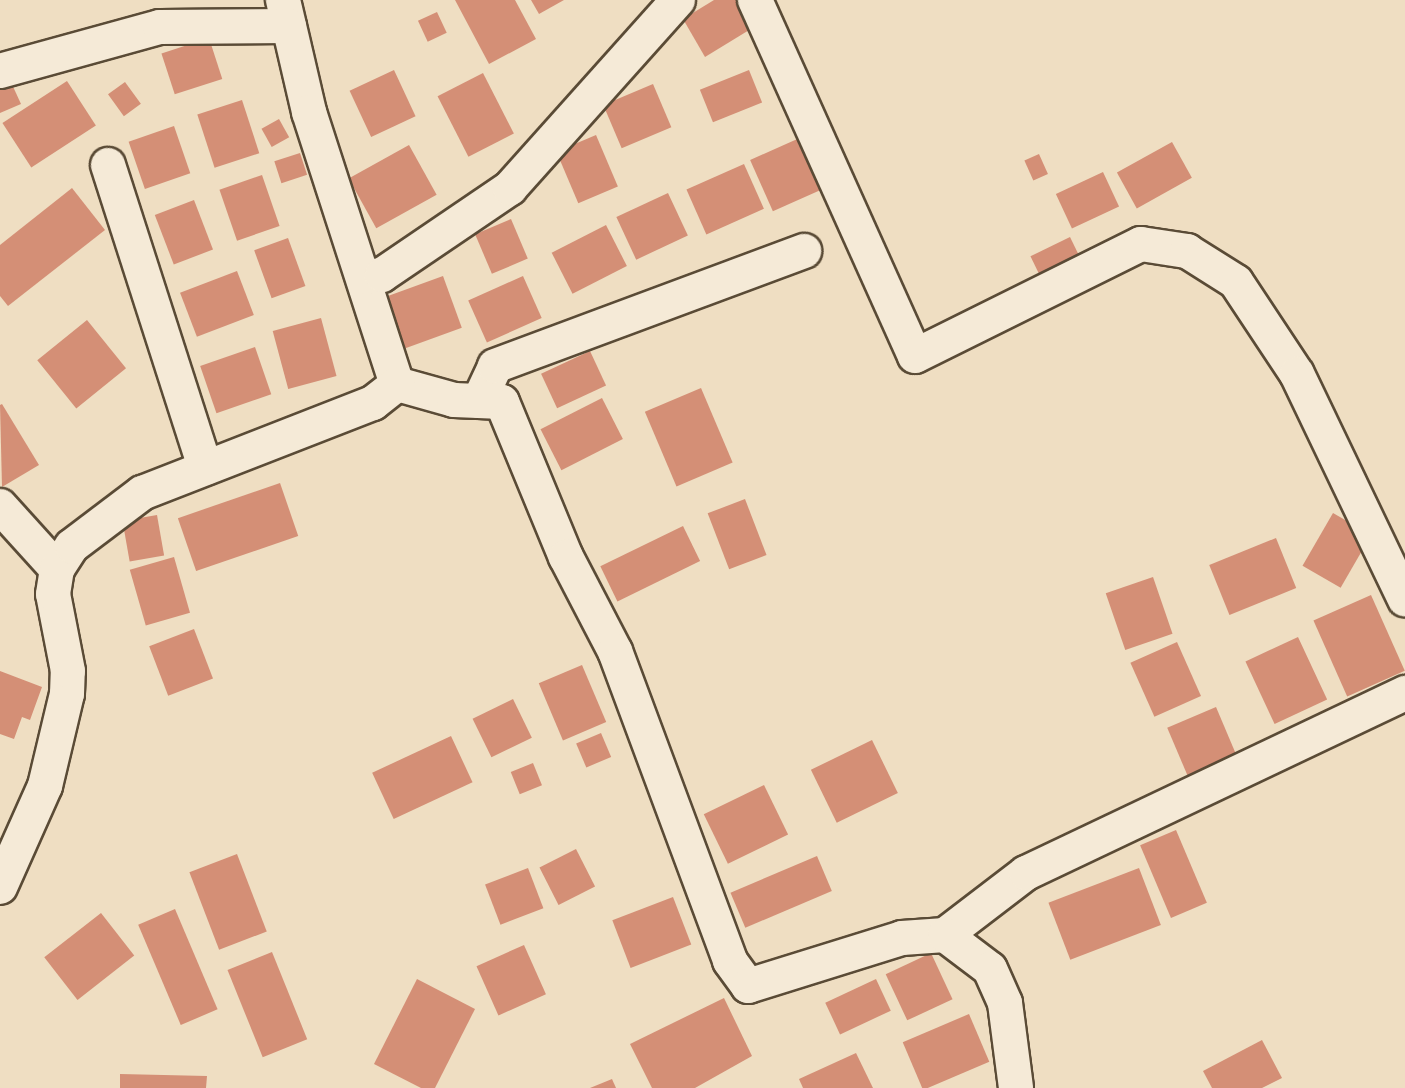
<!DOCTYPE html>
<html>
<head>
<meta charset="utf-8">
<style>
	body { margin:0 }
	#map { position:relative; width:1405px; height:1088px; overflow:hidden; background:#efdec2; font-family:"Gentium Book Plus",serif }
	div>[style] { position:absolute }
	.building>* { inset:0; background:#d48f76; transform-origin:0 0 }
	.roads { filter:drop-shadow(2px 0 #5a4b36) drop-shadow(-2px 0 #5a4b36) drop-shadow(0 2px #5a4b36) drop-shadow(0 -2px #5a4b36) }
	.street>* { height:34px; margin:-17px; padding:0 17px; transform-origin:17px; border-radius:17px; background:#f5ead7 }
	span { translate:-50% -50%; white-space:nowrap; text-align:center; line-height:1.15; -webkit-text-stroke:6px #f5ead7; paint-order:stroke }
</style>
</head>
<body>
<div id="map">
	<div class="building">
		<div style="clip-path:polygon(455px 0,515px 0,536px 39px,489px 64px)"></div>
		<div style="clip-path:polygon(531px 0,564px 0,539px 14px)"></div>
		<div style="clip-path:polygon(714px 0,745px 0,759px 24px,705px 57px,683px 19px)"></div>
		<div style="left:437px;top:12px;width:23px;height:21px;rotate:65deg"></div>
		<div style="left:209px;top:38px;width:43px;height:50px;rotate:72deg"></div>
		<div style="left:394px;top:70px;width:51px;height:49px;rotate:65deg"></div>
		<div style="left:749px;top:70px;width:35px;height:53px;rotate:68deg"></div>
		<div style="left:483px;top:73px;width:68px;height:51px;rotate:63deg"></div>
		<div style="clip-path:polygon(10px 80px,21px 104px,0 113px,0 84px)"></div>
		<div style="left:67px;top:81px;width:53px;height:77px;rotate:57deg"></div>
		<div style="left:125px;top:82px;width:27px;height:21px;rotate:54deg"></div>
		<div style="left:653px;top:84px;width:47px;height:54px;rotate:67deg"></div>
		<div style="left:242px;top:100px;width:56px;height:47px;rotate:72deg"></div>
		<div style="left:279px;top:119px;width:21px;height:20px;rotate:61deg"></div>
		<div style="left:174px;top:126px;width:50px;height:48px;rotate:71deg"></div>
		<div style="left:596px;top:135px;width:56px;height:43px;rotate:67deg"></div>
		<div style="left:804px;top:136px;width:56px;height:59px;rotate:66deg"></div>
		<div style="left:1172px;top:142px;width:41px;height:63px;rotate:61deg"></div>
		<div style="left:409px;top:145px;width:57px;height:69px;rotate:61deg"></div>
		<div style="left:300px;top:153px;width:23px;height:27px;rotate:72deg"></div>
		<div style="left:1039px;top:154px;width:22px;height:16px;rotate:66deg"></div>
		<div style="left:744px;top:164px;width:49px;height:63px;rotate:66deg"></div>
		<div style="left:1103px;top:172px;width:38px;height:52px;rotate:65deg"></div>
		<div style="left:262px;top:175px;width:54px;height:45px;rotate:71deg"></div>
		<div style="clip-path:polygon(72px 188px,105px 230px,8px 306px,0 296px,0 245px)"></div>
		<div style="left:668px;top:193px;width:47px;height:57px;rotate:65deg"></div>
		<div style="left:194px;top:200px;width:53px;height:42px;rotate:69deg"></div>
		<div style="left:511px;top:219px;width:43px;height:39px;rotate:67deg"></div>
		<div style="left:606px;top:225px;width:46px;height:61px;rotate:63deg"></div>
		<div style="left:1070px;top:237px;width:30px;height:44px;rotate:64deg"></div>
		<div style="left:288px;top:238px;width:51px;height:36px;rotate:70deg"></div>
		<div style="left:237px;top:271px;width:47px;height:61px;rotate:69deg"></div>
		<div style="left:443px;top:276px;width:55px;height:60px;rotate:70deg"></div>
		<div style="left:523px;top:276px;width:46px;height:60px;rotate:66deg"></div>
		<div style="left:321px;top:318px;width:60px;height:50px;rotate:75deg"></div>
		<div style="left:87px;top:320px;width:62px;height:64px;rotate:51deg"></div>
		<div style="left:255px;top:347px;width:50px;height:58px;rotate:71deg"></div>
		<div style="left:590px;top:351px;width:38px;height:54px;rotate:65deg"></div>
		<div style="left:701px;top:388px;width:81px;height:61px;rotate:67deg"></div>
		<div style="left:602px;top:398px;width:46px;height:69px;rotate:63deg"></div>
		<div style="clip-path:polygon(2px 404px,39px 465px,2px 487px,0 405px)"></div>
		<div style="left:280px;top:483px;width:56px;height:108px;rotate:71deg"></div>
		<div style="left:745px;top:499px;width:60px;height:40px;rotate:69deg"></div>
		<div style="left:1333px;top:513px;width:44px;height:61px;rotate:30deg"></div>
		<div style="left:157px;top:515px;width:41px;height:35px;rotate:80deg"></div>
		<div style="left:683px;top:526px;width:39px;height:92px;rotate:64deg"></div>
		<div style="left:1276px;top:538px;width:54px;height:72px;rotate:68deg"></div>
		<div style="left:174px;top:557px;width:58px;height:46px;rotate:74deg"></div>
		<div style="left:1153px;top:577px;width:60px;height:50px;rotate:71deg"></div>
		<div style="left:1371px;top:595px;width:83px;height:63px;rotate:66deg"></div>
		<div style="left:194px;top:629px;width:53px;height:48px;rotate:69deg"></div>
		<div style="left:1298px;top:637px;width:69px;height:58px;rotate:65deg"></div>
		<div style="left:1177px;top:642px;width:59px;height:51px;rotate:66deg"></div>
		<div style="left:582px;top:665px;width:62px;height:47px;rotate:67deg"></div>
		<div style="clip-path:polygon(0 671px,42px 687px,30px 720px,22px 717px,14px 739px,0 734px)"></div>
		<div style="left:513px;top:699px;width:43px;height:45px;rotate:64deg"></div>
		<div style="left:1216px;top:707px;width:58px;height:53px;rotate:67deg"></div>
		<div style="left:601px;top:733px;width:26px;height:27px;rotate:67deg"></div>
		<div style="left:451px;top:736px;width:51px;height:87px;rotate:65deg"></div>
		<div style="left:872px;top:740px;width:59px;height:68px;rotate:64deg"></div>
		<div style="left:533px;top:763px;width:24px;height:24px;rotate:68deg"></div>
		<div style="left:764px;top:785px;width:55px;height:67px;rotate:64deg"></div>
		<div style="left:1176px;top:830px;width:79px;height:39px;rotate:67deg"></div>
		<div style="left:576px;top:849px;width:42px;height:41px;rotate:63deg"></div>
		<div style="left:237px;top:854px;width:83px;height:51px;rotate:69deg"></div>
		<div style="left:817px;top:856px;width:38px;height:94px;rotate:67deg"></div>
		<div style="left:528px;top:868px;width:43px;height:46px;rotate:69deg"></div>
		<div style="left:1139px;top:868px;width:61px;height:97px;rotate:69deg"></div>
		<div style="left:673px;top:897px;width:51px;height:65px;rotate:69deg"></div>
		<div style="left:175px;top:909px;width:109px;height:40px;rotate:67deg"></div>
		<div style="left:101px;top:913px;width:54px;height:72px;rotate:52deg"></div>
		<div style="left:524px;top:945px;width:54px;height:52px;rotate:66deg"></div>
		<div style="left:272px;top:952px;width:94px;height:48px;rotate:68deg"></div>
		<div style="left:931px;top:953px;width:51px;height:50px;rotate:65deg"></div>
		<div style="clip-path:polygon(417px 979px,475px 1009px,435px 1088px,421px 1088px,374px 1064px)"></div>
		<div style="left:876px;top:979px;width:35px;height:56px;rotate:65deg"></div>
		<div style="clip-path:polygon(724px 998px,752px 1056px,695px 1088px,652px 1088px,630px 1044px)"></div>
		<div style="left:969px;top:1014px;width:52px;height:72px;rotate:67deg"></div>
		<div style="clip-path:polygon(1262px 1040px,1282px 1078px,1262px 1088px,1212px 1088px,1203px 1071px)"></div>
		<div style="clip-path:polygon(856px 1053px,873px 1088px,803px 1088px,799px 1079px)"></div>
		<div style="clip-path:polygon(120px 1074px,207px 1076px,206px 1088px,120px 1088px)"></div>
		<div style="clip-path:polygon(612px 1079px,616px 1088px,590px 1088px)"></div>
	</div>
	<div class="roads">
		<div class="street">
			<div style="left:283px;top:0;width:115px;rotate:76.9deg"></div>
			<div style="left:309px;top:112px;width:286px;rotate:72.1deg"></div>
			<div style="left:755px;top:0;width:390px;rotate:65.8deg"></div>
			<div style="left:915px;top:356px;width:252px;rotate:-26.4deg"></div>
			<div style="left:1141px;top:244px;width:47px;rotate:8.7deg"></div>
			<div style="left:1187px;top:251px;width:58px;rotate:32.3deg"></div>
			<div style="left:1236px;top:282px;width:110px;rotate:56.5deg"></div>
			<div style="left:1297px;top:374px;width:250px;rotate:64.4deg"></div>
			<div style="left:0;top:71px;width:166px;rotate:-15.4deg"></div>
			<div style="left:160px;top:27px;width:129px;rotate:-0.4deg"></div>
			<div style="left:108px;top:165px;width:318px;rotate:72.2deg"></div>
			<div style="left:364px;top:277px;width:18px;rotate:-6deg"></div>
			<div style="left:382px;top:275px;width:155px;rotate:-34.2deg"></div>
			<div style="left:510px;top:188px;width:252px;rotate:-48.2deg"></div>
			<div style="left:397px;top:384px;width:59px;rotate:15.7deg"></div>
			<div style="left:454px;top:400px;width:48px;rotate:2.4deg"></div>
			<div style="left:502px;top:402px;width:168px;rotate:67.6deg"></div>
			<div style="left:566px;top:557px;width:106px;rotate:62.5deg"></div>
			<div style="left:615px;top:651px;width:331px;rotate:69.6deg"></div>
			<div style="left:730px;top:961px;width:31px;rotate:54deg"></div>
			<div style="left:748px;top:986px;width:161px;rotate:-17.3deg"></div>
			<div style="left:902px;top:938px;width:43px;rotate:-4deg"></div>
			<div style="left:945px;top:935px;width:102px;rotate:-37.4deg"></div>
			<div style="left:1026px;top:873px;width:420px;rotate:-25.4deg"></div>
			<div style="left:479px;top:401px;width:38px;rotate:-65deg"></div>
			<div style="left:495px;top:366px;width:330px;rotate:-20.4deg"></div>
			<div style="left:0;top:506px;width:85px;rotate:47.9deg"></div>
			<div style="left:0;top:887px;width:111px;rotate:-66deg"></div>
			<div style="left:45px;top:786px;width:95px;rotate:-76.6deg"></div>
			<div style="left:67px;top:694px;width:23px;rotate:-88deg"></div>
			<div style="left:68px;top:671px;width:78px;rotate:-101deg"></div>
			<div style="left:53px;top:594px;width:25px;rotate:-81deg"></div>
			<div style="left:57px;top:569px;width:27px;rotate:-57deg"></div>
			<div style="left:72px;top:546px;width:88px;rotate:-37.1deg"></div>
			<div style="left:142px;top:493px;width:248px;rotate:-21.3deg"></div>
			<div style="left:373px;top:403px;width:31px;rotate:-38deg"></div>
			<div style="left:945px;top:935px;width:56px;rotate:37.1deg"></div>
			<div style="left:990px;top:969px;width:37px;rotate:66deg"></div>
			<div style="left:1005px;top:1003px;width:86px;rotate:82.6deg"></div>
		</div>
	</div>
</div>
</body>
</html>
